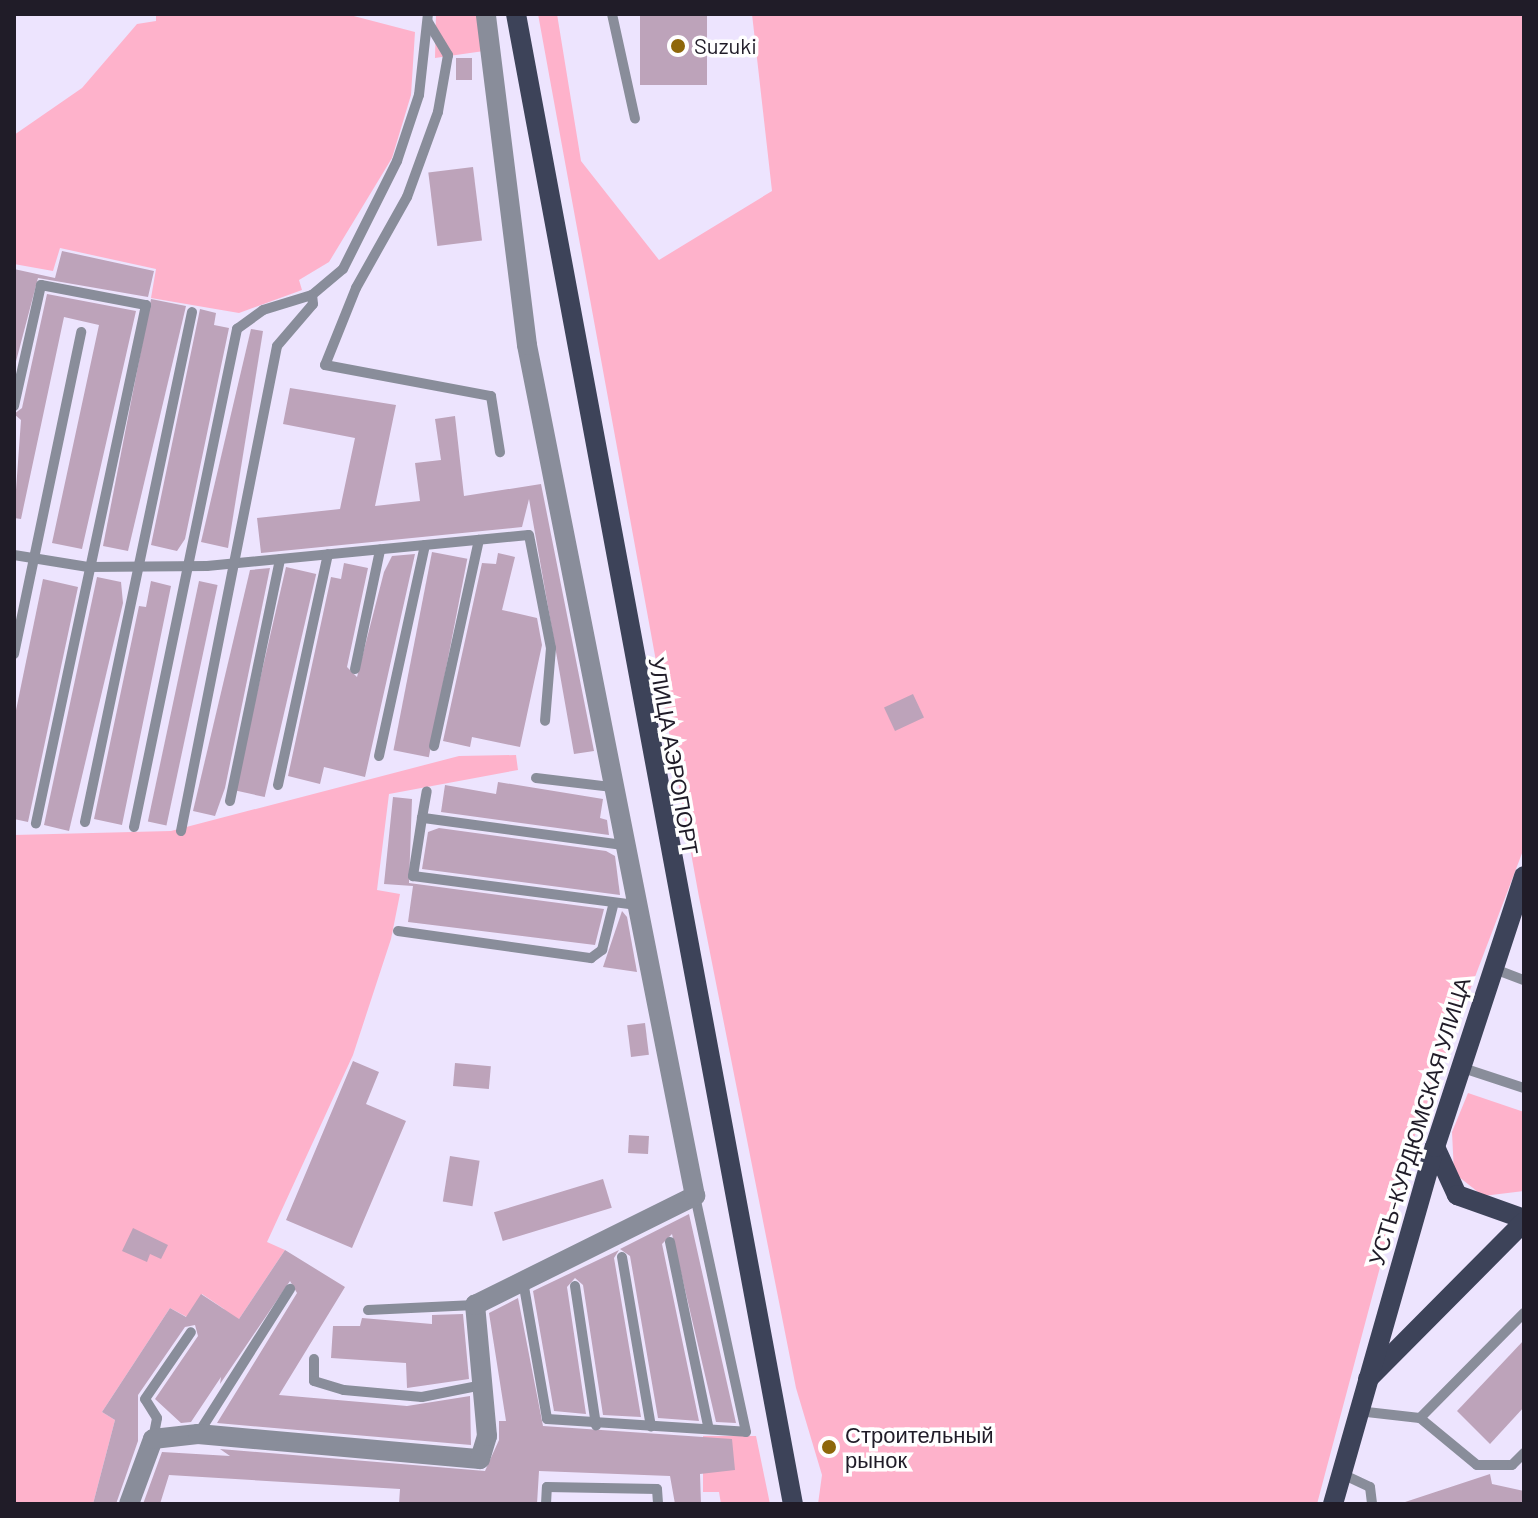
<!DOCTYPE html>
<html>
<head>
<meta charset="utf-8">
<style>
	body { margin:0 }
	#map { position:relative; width:1538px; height:1518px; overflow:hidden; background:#ede4fe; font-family:Barlow,sans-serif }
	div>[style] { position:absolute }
	.green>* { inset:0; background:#feb2cb }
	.building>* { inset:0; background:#bda3ba; transform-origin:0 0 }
	.service>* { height:10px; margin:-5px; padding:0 5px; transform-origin:5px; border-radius:5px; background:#898d9a }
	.minor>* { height:20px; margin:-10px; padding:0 10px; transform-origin:10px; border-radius:10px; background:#898d9a }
	.primary>* { height:20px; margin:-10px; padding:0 10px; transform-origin:10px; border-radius:10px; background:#3d4359 }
	.dots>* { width:22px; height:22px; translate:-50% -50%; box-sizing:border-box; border:4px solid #fff; border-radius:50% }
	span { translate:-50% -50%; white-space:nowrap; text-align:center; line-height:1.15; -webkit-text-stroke:7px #fff; paint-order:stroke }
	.poi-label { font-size:22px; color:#201c28 }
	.left { translate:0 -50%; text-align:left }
	.street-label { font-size:22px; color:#201c28 }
	.frame { position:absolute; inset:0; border:16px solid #201c28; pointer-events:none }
</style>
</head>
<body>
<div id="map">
	<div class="green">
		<div style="clip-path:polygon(156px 14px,346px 14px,415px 32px,411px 95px,392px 158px,329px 262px,299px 280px,302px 290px,239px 313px,151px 298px,156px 269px,60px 248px,53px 271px,14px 264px,14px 135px,82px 88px,137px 24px,156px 21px)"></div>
		<div style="clip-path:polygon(436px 14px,479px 14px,484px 51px,435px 58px)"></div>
		<div style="clip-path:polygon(538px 14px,557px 14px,581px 161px,659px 260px,772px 191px,752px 14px,1524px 14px,1524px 848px,1416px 1132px,1317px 1504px,818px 1504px,822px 1475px,796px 1388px,699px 897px)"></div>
		<div style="clip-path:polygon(516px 755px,518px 770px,389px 794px,377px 890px,400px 894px,391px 939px,353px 1055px,267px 1242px,285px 1250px,229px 1334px,224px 1309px,202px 1294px,187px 1317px,170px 1308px,102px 1412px,115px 1420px,93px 1504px,14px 1504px,14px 835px,171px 831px,459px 756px)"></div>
		<div style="clip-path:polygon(1468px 1093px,1524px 1112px,1524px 1191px,1483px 1196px,1454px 1173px,1452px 1132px)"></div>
		<div style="clip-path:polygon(703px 1436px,756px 1436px,770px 1504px,721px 1504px,719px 1492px,703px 1492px)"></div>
	</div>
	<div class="building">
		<div style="left:640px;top:14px;width:67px;height:71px"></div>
		<div style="left:472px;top:58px;width:22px;height:16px;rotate:90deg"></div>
		<div style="left:473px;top:167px;width:74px;height:45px;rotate:83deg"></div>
		<div style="clip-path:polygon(62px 251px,154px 271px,148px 297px,38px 278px,14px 369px,14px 269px,55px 278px)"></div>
		<div style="clip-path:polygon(47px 294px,136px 311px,82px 549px,52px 543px,99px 325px,64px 317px,21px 519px,14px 518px,21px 420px,14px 414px,22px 408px)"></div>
		<div style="clip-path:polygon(151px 299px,186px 306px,128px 551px,103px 546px)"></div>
		<div style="clip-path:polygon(200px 309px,216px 313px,214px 325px,229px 328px,185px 539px,177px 551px,151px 545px)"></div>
		<div style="clip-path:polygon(251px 329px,263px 331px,228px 548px,201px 542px)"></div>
		<div style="clip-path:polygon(290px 388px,396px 405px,375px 506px,420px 501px,415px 463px,441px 460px,435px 419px,455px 416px,464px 496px,541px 484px,594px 751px,574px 754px,529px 499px,522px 527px,261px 553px,257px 518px,340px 509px,355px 438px,283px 424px)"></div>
		<div style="left:432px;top:552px;width:36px;height:202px;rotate:11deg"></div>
		<div style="clip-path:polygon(498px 553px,515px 557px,502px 610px,537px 618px,542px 645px,520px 747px,472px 737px,470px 747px,443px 741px,482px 563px,496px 564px)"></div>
		<div style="clip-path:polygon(415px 554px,365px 777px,324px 767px,320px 784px,288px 776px,331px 577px,341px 579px,344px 563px,368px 568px,347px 667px,357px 677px,384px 572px,392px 556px)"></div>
		<div style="left:286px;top:567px;width:31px;height:229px;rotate:13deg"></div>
		<div style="clip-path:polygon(270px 568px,225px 788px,215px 816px,193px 811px,250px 570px)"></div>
		<div style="clip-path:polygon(97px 577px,121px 582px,123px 603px,69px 831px,44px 825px)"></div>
		<div style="clip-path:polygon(43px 579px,78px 587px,28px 822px,14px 819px,14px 720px)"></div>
		<div style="clip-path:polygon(151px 581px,171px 586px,122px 825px,94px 819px,139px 606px,146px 607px)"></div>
		<div style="left:199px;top:581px;width:19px;height:246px;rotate:12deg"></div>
		<div style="left:913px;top:694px;width:26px;height:32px;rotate:65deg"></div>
		<div style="clip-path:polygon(498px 782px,603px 799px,600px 818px,607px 820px,609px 835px,441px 812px,445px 785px,496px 794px)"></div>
		<div style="clip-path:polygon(393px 797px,412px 799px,409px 883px,604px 909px,595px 945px,408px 922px,413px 886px,384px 884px)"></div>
		<div style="clip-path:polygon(439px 828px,606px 851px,615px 856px,620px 895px,422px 869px,428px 832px)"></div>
		<div style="clip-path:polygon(622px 911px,627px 917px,637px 972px,603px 967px)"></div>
		<div style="left:645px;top:1023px;width:32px;height:18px;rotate:83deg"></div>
		<div style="clip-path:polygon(353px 1061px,379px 1072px,366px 1104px,406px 1121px,352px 1248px,286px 1220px)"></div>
		<div style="left:455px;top:1063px;width:36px;height:23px;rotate:5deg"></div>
		<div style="left:629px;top:1135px;width:20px;height:18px;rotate:3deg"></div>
		<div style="left:450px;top:1156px;width:30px;height:46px;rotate:9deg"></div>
		<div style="left:603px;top:1179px;width:30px;height:114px;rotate:73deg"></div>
		<div style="clip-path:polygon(689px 1214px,722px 1361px,736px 1423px,716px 1422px,672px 1234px,662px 1244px,699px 1421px,658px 1418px,630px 1256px,620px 1249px)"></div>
		<div style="clip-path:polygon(133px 1228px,168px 1245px,161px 1259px,150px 1254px,147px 1262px,122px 1251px)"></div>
		<div style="clip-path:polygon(285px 1250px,345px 1287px,279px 1395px,407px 1406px,470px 1396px,471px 1445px,217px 1423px,297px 1293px,290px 1281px,220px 1384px,221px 1377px,191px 1422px,181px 1423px,155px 1399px,198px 1336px,195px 1325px,185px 1327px,138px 1395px,138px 1441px,116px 1504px,93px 1504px,115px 1420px,102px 1412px,170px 1308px,186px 1317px,201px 1294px,239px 1319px)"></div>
		<div style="clip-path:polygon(619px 1250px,614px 1258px,641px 1417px,603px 1415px,583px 1285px,575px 1278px,567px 1287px,586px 1414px,554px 1411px,533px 1291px)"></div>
		<div style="clip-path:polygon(518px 1298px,543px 1426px,732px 1439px,735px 1470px,700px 1474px,701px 1504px,675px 1504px,670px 1476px,539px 1471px,537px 1504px,399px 1504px,400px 1489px,169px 1475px,160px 1504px,143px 1504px,162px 1452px,230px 1456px,220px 1449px,485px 1471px,499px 1440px,499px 1421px,506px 1421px,489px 1313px)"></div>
		<div style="clip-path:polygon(463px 1314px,469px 1379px,407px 1388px,406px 1363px,331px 1358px,333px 1326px,360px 1326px,362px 1318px,432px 1324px,432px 1315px)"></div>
		<div style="clip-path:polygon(1524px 1340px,1524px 1407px,1490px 1444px,1457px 1411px)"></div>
		<div style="clip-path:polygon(1490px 1474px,1492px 1484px,1524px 1491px,1524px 1504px,1399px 1504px)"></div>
	</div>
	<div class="service">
		<div style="left:612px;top:14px;width:107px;rotate:77.6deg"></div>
		<div style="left:428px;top:22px;width:39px;rotate:59deg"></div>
		<div style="left:448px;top:55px;width:58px;rotate:100deg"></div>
		<div style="left:438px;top:112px;width:90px;rotate:110deg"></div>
		<div style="left:407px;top:197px;width:104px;rotate:119.3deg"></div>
		<div style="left:356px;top:288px;width:83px;rotate:111.9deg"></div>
		<div style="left:325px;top:365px;width:169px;rotate:10.6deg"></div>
		<div style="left:491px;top:396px;width:57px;rotate:80.9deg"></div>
		<div style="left:14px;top:406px;width:124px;rotate:-77.4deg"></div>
		<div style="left:41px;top:285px;width:107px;rotate:10.8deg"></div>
		<div style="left:146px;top:305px;width:530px;rotate:101.99deg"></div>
		<div style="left:14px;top:555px;width:75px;rotate:9.2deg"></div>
		<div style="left:88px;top:567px;width:119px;rotate:-0.5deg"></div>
		<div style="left:207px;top:566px;width:323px;rotate:-5.5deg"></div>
		<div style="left:529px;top:535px;width:115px;rotate:79deg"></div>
		<div style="left:551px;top:648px;width:73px;rotate:94.7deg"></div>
		<div style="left:14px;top:654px;width:329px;rotate:-78.2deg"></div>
		<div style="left:355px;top:669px;width:122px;rotate:-78.1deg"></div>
		<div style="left:434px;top:746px;width:211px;rotate:-77.7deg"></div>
		<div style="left:379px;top:756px;width:216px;rotate:-77.7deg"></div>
		<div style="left:536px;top:778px;width:77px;rotate:6.8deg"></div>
		<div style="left:278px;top:785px;width:236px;rotate:-77.8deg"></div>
		<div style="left:230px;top:801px;width:247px;rotate:-78.3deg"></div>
		<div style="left:422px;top:818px;width:27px;rotate:-80deg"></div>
		<div style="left:85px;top:822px;width:521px;rotate:-78.15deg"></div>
		<div style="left:134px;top:827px;width:509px;rotate:-78.31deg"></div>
		<div style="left:237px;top:329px;width:32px;rotate:-36deg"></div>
		<div style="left:263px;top:310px;width:51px;rotate:-17deg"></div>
		<div style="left:312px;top:295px;width:40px;rotate:-40deg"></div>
		<div style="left:343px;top:269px;width:121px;rotate:-63.4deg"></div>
		<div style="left:397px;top:161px;width:70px;rotate:-71.6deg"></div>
		<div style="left:419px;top:95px;width:81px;rotate:-83.7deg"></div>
		<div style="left:181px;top:831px;width:494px;rotate:-78.8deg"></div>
		<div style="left:277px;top:346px;width:55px;rotate:-49.4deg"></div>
		<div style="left:313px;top:304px;width:9px;rotate:-96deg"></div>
		<div style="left:623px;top:845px;width:203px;rotate:-172.3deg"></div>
		<div style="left:422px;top:818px;width:59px;rotate:98.8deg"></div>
		<div style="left:413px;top:876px;width:224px;rotate:7.4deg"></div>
		<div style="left:398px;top:931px;width:195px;rotate:8deg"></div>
		<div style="left:591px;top:958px;width:14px;rotate:-36deg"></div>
		<div style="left:602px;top:950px;width:45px;rotate:-76deg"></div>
		<div style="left:1492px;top:968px;width:34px;rotate:21deg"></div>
		<div style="left:1463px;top:1068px;width:64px;rotate:18.2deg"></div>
		<div style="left:670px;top:1242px;width:187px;rotate:78.3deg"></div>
		<div style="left:622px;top:1257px;width:172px;rotate:80.3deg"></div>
		<div style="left:523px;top:1281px;width:140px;rotate:80.1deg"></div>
		<div style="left:547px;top:1419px;width:199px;rotate:3.7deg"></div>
		<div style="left:746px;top:1432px;width:241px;rotate:-102.2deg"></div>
		<div style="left:575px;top:1286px;width:141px;rotate:81.4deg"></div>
		<div style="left:368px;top:1310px;width:107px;rotate:-2.7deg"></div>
		<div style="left:314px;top:1359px;width:22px;rotate:90deg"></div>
		<div style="left:314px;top:1381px;width:31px;rotate:17deg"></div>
		<div style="left:344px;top:1390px;width:78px;rotate:5.1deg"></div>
		<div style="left:422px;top:1397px;width:61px;rotate:-11.3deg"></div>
		<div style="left:1358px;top:1411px;width:62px;rotate:6.4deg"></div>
		<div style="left:1420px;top:1418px;width:74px;rotate:39.5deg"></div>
		<div style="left:1477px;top:1465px;width:35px"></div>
		<div style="left:1512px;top:1465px;width:17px;rotate:-45deg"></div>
		<div style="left:1420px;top:1418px;width:148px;rotate:-45.3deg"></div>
		<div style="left:198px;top:1434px;width:172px;rotate:-57.6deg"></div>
		<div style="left:153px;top:1439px;width:21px;rotate:-79deg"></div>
		<div style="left:157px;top:1418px;width:22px;rotate:-122deg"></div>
		<div style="left:145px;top:1399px;width:81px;rotate:-55.5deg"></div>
		<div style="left:1340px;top:1473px;width:33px;rotate:25deg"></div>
		<div style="left:1370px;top:1487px;width:17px;rotate:83deg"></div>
		<div style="left:546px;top:1504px;width:17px;rotate:-87deg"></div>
		<div style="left:547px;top:1487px;width:110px;rotate:1deg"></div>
		<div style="left:657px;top:1489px;width:15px;rotate:86deg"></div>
	</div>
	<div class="minor">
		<div style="left:129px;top:1504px;width:69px;rotate:-69.7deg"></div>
		<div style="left:153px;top:1439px;width:45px;rotate:-6.3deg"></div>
		<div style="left:198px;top:1434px;width:283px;rotate:5.1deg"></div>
		<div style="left:480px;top:1459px;width:24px;rotate:-73deg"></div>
		<div style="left:487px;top:1436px;width:132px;rotate:-95.2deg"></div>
		<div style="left:475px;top:1305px;width:246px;rotate:-26.4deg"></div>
		<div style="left:695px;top:1196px;width:867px;rotate:-101.17deg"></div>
		<div style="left:527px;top:345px;width:334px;rotate:-97.1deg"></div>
	</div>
	<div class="primary">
		<div style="left:516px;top:14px;width:1516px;rotate:79.47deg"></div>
		<div style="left:1435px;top:1147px;width:53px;rotate:65.4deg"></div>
		<div style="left:1457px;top:1195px;width:71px;rotate:19.7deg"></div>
		<div style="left:1368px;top:1379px;width:221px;rotate:-45.2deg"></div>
		<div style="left:1333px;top:1504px;width:371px;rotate:-74.1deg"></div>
		<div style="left:1435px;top:1147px;width:285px;rotate:-71.8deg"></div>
	</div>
	<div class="dots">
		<div style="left:678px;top:46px;background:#8e670b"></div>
		<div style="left:829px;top:1447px;background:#8e670b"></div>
	</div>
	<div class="poi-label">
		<span class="left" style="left:694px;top:46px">Suzuki</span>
		<span class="left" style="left:845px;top:1447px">Строительный<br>рынок</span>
	</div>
	<div class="street-label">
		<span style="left:674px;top:756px;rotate:80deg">УЛИЦА АЭРОПОРТ</span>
		<span style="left:1419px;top:1121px;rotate:-73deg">УСТЬ-КУРДЮМСКАЯ УЛИЦА</span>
	</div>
	<div class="frame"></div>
</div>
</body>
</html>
